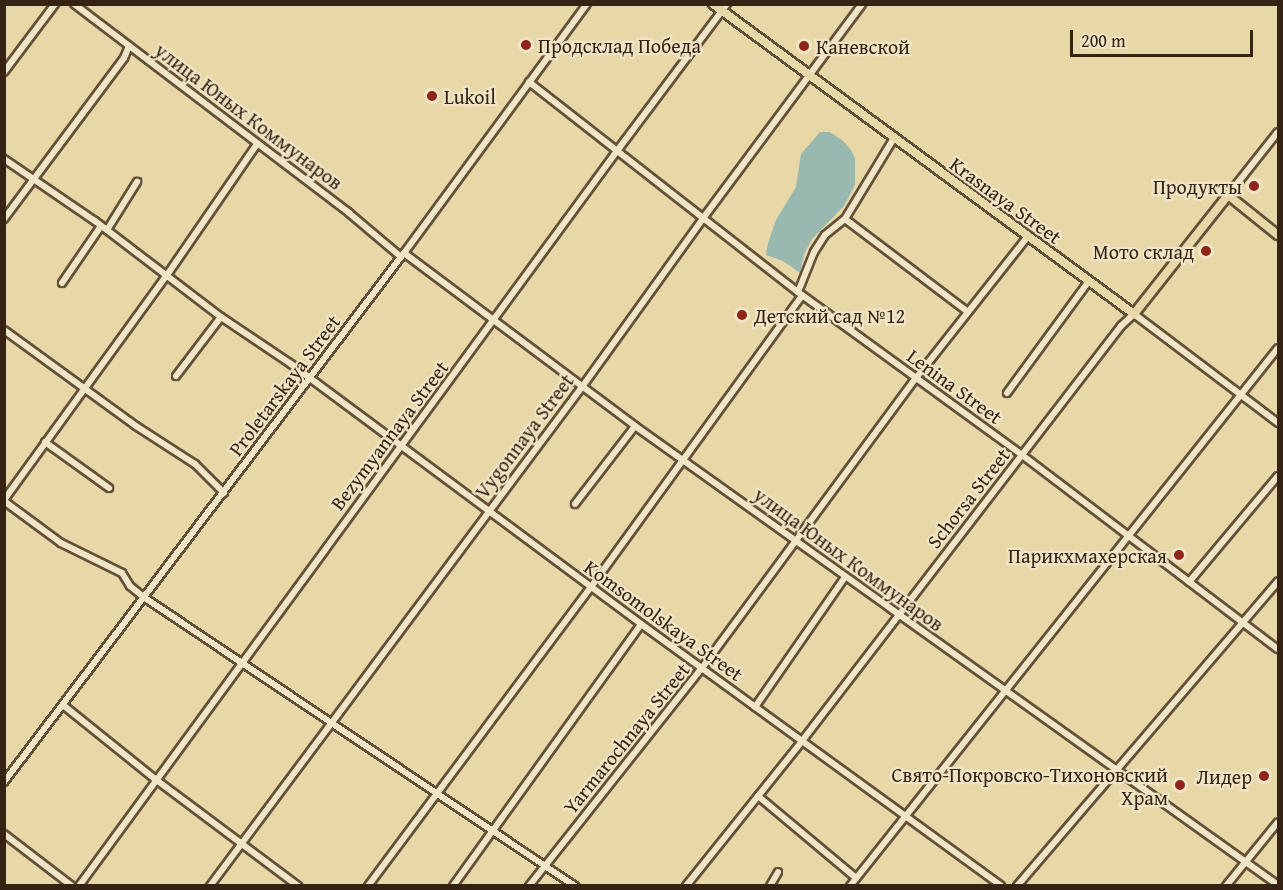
<!DOCTYPE html>
<html>
<head>
<meta charset="utf-8">
<style>
	body { margin:0 }
	#map { position:relative; width:1283px; height:890px; overflow:hidden; background:#e8d7a7; font-family:"Gentium Book Plus",serif }
	div>[style] { position:absolute }
	.water>* { inset:0; background:#99b8af }
	.roads { filter:drop-shadow(2px 0 #635038) drop-shadow(-2px 0 #635038) drop-shadow(0 2px #635038) drop-shadow(0 -2px #635038) }
	.minor>* { height:6px; margin:-3px; padding:0 3px; transform-origin:3px; border-radius:3px; background:#f0e5c6 }
	.major>* { height:8px; margin:-4px; padding:0 4px; transform-origin:4px; border-radius:4px; background:#e8d7a7 }
	.dots>* { width:16px; height:16px; translate:-50% -50%; box-sizing:border-box; border:3px solid #f0e5c6; border-radius:50% }
	span { translate:-50% -50%; white-space:nowrap; text-align:center; line-height:1.15; -webkit-text-stroke:4.5px #f0e5c6; paint-order:stroke }
	.poi-label { font-size:20px; color:#372313 }
	.left { translate:0 -50%; text-align:left }
	.right { translate:-100% -50%; text-align:right }
	.street-label { font-size:20px; color:#372313 }
	.frame { position:absolute; inset:0; border:6px solid #372313; pointer-events:none }
	.scale { position:absolute; left:1070px; top:30px; width:183px; height:27px; box-sizing:border-box; border:3px solid #372313; border-top:0; padding-left:8px; font-size:18px; line-height:21px; white-space:nowrap; color:#372313; -webkit-text-stroke:4px #f0e5c6; paint-order:stroke }
</style>
</head>
<body>
<div id="map">
	<div class="water">
		<div style="clip-path:polygon(820px 132px,830px 132px,843px 141px,851px 150px,855px 158px,855px 185px,844px 206px,812px 239px,804px 254px,800px 273px,783px 261px,766px 255px,768px 243px,776px 220px,796px 187px,801px 154px)"></div>
	</div>
	<div class="roads">
		<div class="minor">
			<div style="left:74px;top:4px;width:345px;rotate:37.2deg"></div>
			<div style="left:349px;top:213px;width:68px;rotate:40.2deg"></div>
			<div style="left:4px;top:72px;width:85px;rotate:-53.1deg"></div>
			<div style="left:529px;top:82px;width:346px;rotate:38deg"></div>
			<div style="left:802px;top:295px;width:272px;rotate:36deg"></div>
			<div style="left:1022px;top:455px;width:321px;rotate:37.2deg"></div>
			<div style="left:4px;top:159px;width:110px;rotate:34.3deg"></div>
			<div style="left:95px;top:221px;width:158px;rotate:37.3deg"></div>
			<div style="left:221px;top:317px;width:84px;rotate:33.9deg"></div>
			<div style="left:291px;top:364px;width:436px;rotate:36.6deg"></div>
			<div style="left:641px;top:624px;width:445px;rotate:36deg"></div>
			<div style="left:1228px;top:195px;width:80px;rotate:-51.6deg"></div>
			<div style="left:4px;top:219px;width:201px;rotate:-53.3deg"></div>
			<div style="left:124px;top:58px;width:13px;rotate:-67deg"></div>
			<div style="left:845px;top:219px;width:154px;rotate:37.1deg"></div>
			<div style="left:107px;top:230px;width:57px;rotate:-58deg"></div>
			<div style="left:404px;top:253px;width:289px;rotate:36.8deg"></div>
			<div style="left:635px;top:426px;width:790px;rotate:35.52deg"></div>
			<div style="left:62px;top:283px;width:69px;rotate:-55.6deg"></div>
			<div style="left:798px;top:292px;width:43px;rotate:-68.2deg"></div>
			<div style="left:814px;top:252px;width:20px;rotate:-57deg"></div>
			<div style="left:825px;top:235px;width:26px;rotate:-39deg"></div>
			<div style="left:845px;top:219px;width:95px;rotate:-58.8deg"></div>
			<div style="left:4px;top:330px;width:163px;rotate:36deg"></div>
			<div style="left:136px;top:426px;width:70px;rotate:32.8deg"></div>
			<div style="left:195px;top:464px;width:41px;rotate:45deg"></div>
			<div style="left:176px;top:376px;width:74px;rotate:-52.7deg"></div>
			<div style="left:1007px;top:393px;width:139px;rotate:-53.8deg"></div>
			<div style="left:45px;top:442px;width:79px;rotate:35.7deg"></div>
			<div style="left:4px;top:500px;width:278px;rotate:-54.1deg"></div>
			<div style="left:167px;top:275px;width:159px;rotate:-55.5deg"></div>
			<div style="left:4px;top:501px;width:71px;rotate:36.4deg"></div>
			<div style="left:61px;top:543px;width:68px;rotate:26.2deg"></div>
			<div style="left:122px;top:573px;width:15px;rotate:58deg"></div>
			<div style="left:130px;top:586px;width:19px;rotate:39deg"></div>
			<div style="left:145px;top:598px;width:518px;rotate:33.81deg"></div>
			<div style="left:575px;top:504px;width:98px;rotate:-52.4deg"></div>
			<div style="left:1189px;top:582px;width:138px;rotate:-50deg"></div>
			<div style="left:63px;top:705px;width:118px;rotate:38.8deg"></div>
			<div style="left:155px;top:779px;width:179px;rotate:36.8deg"></div>
			<div style="left:755px;top:707px;width:158px;rotate:-55.3deg"></div>
			<div style="left:4px;top:782px;width:663px;rotate:-52.91deg"></div>
			<div style="left:404px;top:253px;width:309px;rotate:-53.7deg"></div>
			<div style="left:758px;top:796px;width:128px;rotate:39.9deg"></div>
			<div style="left:4px;top:834px;width:86px;rotate:37.4deg"></div>
			<div style="left:79px;top:886px;width:911px;rotate:-53.8deg"></div>
			<div style="left:617px;top:151px;width:184px;rotate:-53.2deg"></div>
			<div style="left:210px;top:886px;width:622px;rotate:-53.3deg"></div>
			<div style="left:582px;top:387px;width:209px;rotate:-54.3deg"></div>
			<div style="left:704px;top:217px;width:265px;rotate:-53.4deg"></div>
			<div style="left:368px;top:886px;width:373px;rotate:-53.3deg"></div>
			<div style="left:591px;top:587px;width:360px;rotate:-54.1deg"></div>
			<div style="left:453px;top:886px;width:322px;rotate:-54.3deg"></div>
			<div style="left:529px;top:886px;width:278px;rotate:-51.6deg"></div>
			<div style="left:702px;top:668px;width:360px;rotate:-53.6deg"></div>
			<div style="left:916px;top:378px;width:181px;rotate:-51.7deg"></div>
			<div style="left:686px;top:886px;width:186px;rotate:-51.3deg"></div>
			<div style="left:802px;top:741px;width:523px;rotate:-52.45deg"></div>
			<div style="left:1121px;top:326px;width:18px;rotate:-43deg"></div>
			<div style="left:1134px;top:314px;width:181px;rotate:37.1deg"></div>
			<div style="left:770px;top:886px;width:16px;rotate:-60deg"></div>
			<div style="left:850px;top:886px;width:687px;rotate:-51.5deg"></div>
			<div style="left:1017px;top:886px;width:401px;rotate:-49.4deg"></div>
			<div style="left:1226px;top:886px;width:82px;rotate:-50.9deg"></div>
		</div>
		<div class="major">
			<div style="left:713px;top:4px;width:523px;rotate:36.37deg"></div>
			<div style="left:1134px;top:314px;width:152px;rotate:-51.7deg"></div>
			<div style="left:1228px;top:195px;width:64px;rotate:38.7deg"></div>
		</div>
	</div>
	<div class="dots">
		<div style="left:526px;top:45px;background:#8f2418"></div>
		<div style="left:804px;top:46px;background:#8f2418"></div>
		<div style="left:432px;top:96px;background:#8f2418"></div>
		<div style="left:1254px;top:186px;background:#8f2418"></div>
		<div style="left:1206px;top:251px;background:#8f2418"></div>
		<div style="left:742px;top:315px;background:#8f2418"></div>
		<div style="left:1179px;top:555px;background:#8f2418"></div>
		<div style="left:1264px;top:776px;background:#8f2418"></div>
		<div style="left:1180px;top:785px;background:#8f2418"></div>
	</div>
	<div class="poi-label">
		<span class="left" style="left:538px;top:45px">Продсклад Победа</span>
		<span class="left" style="left:816px;top:46px">Каневской</span>
		<span class="left" style="left:444px;top:96px">Lukoil</span>
		<span class="right" style="left:1242px;top:186px">Продукты</span>
		<span class="right" style="left:1194px;top:251px">Мото склад</span>
		<span class="left" style="left:754px;top:315px">Детский сад №12</span>
		<span class="right" style="left:1167px;top:555px">Парикхмахерская</span>
		<span class="right" style="left:1168px;top:786px">Свято-Покровско-Тихоновский<br>Храм</span>
		<span class="right" style="left:1252px;top:776px">Лидер</span>
	</div>
	<div class="street-label">
		<span style="left:249px;top:116px;rotate:37deg">улица Юных Коммунаров</span>
		<span style="left:1006px;top:200px;rotate:36deg">Krasnaya Street</span>
		<span style="left:284px;top:385px;rotate:-53deg">Proletarskaya Street</span>
		<span style="left:955px;top:386px;rotate:36deg">Lenina Street</span>
		<span style="left:389px;top:435px;rotate:-53deg">Bezymyannaya Street</span>
		<span style="left:524px;top:436px;rotate:-53deg">Vygonnaya Street</span>
		<span style="left:968px;top:498px;rotate:-52deg">Schorsa Street</span>
		<span style="left:849px;top:559px;rotate:36deg">улица Юных Коммунаров</span>
		<span style="left:664px;top:620px;rotate:36deg">Komsomolskaya Street</span>
		<span style="left:626px;top:738px;rotate:-51deg">Yarmarochnaya Street</span>
	</div>
	<div class="frame"></div>
	<div class="scale">200 m</div>
</div>
</body>
</html>
